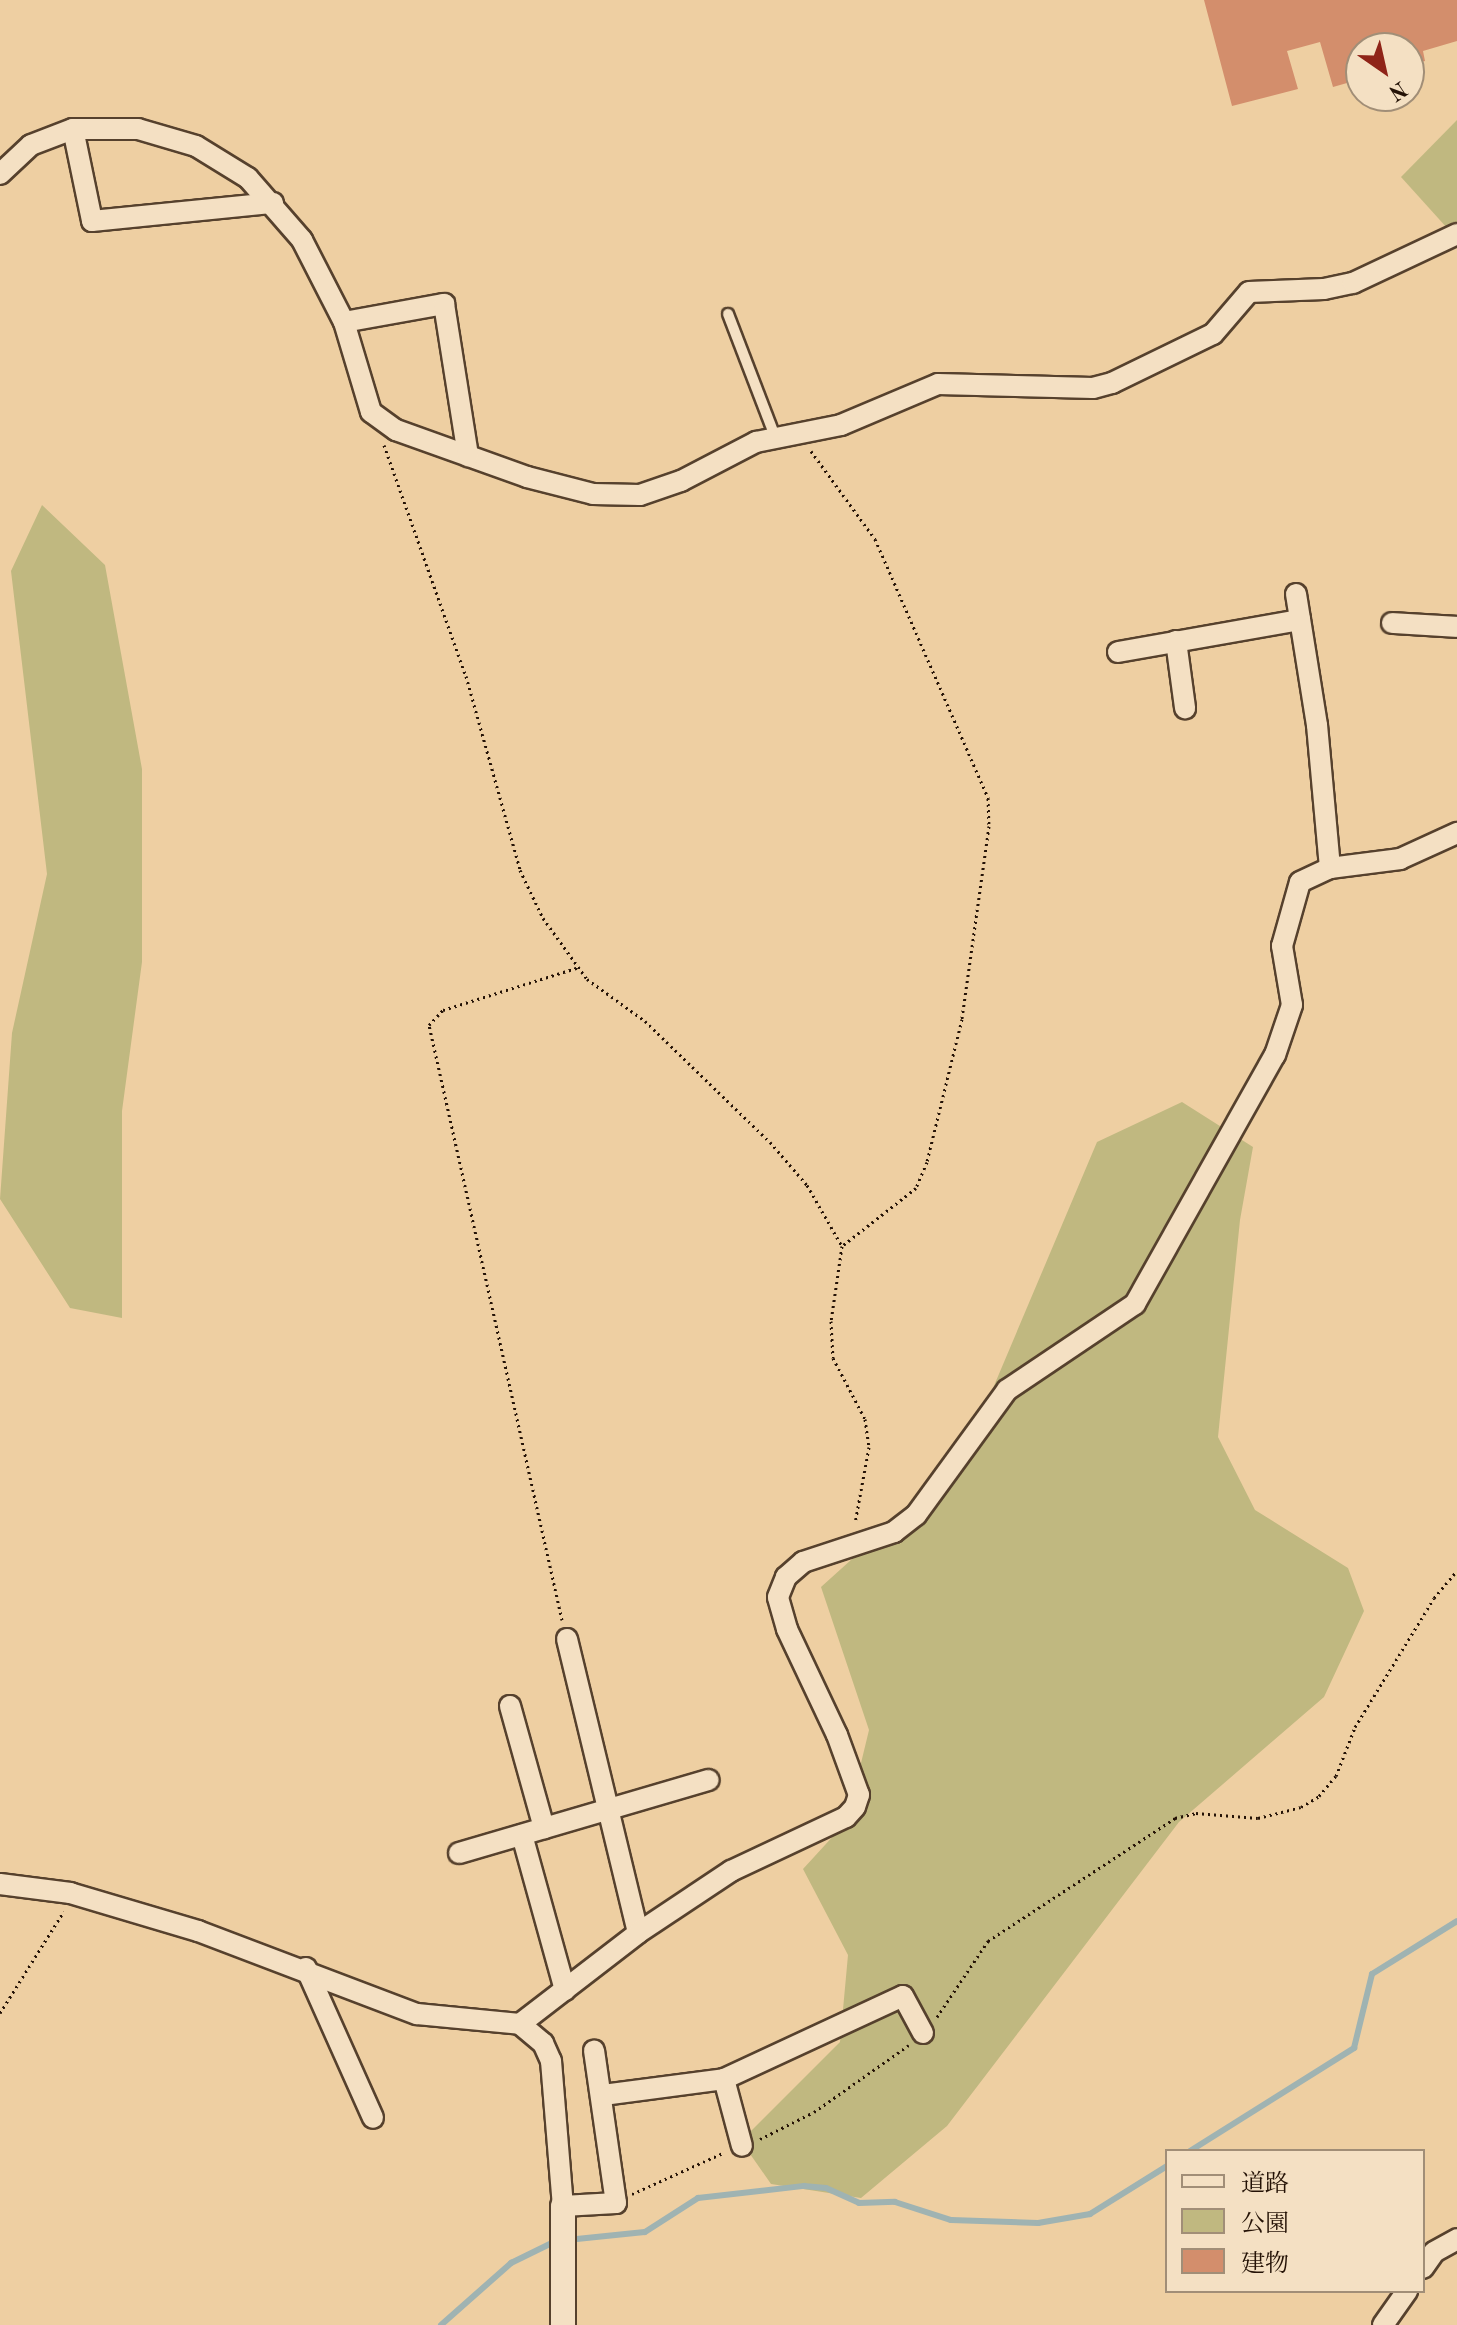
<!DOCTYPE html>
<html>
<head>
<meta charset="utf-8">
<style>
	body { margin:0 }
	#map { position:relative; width:1457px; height:2325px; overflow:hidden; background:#eecfa2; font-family:"Old Standard TT","Noto Serif JP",serif }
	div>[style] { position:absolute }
	.green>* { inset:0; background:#c0b880 }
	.stream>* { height:6px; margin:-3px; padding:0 3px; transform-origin:3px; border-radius:3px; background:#9fb3b2 }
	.building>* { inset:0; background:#d38e6c }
	.path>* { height:3px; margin-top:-1.5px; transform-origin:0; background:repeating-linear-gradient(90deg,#241206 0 2px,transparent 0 6px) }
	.roads { filter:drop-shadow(2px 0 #56412d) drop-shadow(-2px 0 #56412d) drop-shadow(0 2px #56412d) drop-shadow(0 -2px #56412d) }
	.service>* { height:10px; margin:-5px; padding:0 5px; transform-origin:5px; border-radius:5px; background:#f4e0c3 }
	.minor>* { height:20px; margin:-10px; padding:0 10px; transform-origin:10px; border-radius:10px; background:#f4e0c3 }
	.tertiary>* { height:24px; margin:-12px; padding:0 12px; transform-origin:12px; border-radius:12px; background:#f4e0c3 }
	span { translate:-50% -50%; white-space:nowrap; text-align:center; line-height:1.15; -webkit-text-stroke:6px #f4e0c3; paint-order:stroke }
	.legend { position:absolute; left:1165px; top:2149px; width:260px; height:144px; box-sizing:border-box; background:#f4e0c3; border:2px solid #a18e77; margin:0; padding:10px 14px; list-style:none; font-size:24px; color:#241206 }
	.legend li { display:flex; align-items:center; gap:16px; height:40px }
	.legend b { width:40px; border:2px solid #a18e77 }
	.north { position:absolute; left:1345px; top:32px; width:80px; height:80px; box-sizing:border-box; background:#f4e0c3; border:2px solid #a18e77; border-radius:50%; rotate:146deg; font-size:22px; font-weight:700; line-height:32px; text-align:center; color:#241206 }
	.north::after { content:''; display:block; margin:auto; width:28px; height:36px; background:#8f2418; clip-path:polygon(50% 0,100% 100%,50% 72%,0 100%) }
</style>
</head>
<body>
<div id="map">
	<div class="green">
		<div style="clip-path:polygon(1457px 120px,1457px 239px,1401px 177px)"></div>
		<div style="clip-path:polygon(42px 505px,105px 565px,142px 769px,142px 962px,122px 1111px,122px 1318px,70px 1308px,0 1199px,12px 1033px,47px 874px,11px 571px)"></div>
		<div style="clip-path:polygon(1182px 1102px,1253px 1147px,1240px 1220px,1218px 1437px,1255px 1510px,1348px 1568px,1364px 1611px,1324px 1697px,1179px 1822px,947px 2126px,861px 2198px,771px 2184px,741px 2141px,840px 2042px,848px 1955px,803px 1869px,847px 1821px,869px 1730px,821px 1587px,963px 1459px,1097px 1142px)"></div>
	</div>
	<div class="stream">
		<div style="left:1190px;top:2151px;width:194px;rotate:-32.1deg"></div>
		<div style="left:1354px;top:2048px;width:76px;rotate:-76.3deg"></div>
		<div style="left:1372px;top:1974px;width:100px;rotate:-31.9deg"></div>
		<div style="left:567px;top:2240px;width:78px;rotate:-5.9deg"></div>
		<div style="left:645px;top:2232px;width:63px;rotate:-32.7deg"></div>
		<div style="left:698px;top:2198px;width:107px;rotate:-6.5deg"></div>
		<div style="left:804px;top:2186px;width:22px;rotate:5deg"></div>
		<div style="left:826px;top:2188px;width:36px;rotate:24deg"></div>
		<div style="left:859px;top:2203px;width:36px;rotate:-2deg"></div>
		<div style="left:895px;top:2202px;width:59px;rotate:17.8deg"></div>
		<div style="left:951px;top:2220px;width:87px;rotate:2deg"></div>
		<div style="left:1038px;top:2223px;width:53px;rotate:-9.8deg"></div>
		<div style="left:1090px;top:2214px;width:91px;rotate:-31.9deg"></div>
		<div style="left:441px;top:2325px;width:94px;rotate:-41.5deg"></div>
		<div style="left:511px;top:2263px;width:50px;rotate:-26.1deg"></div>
	</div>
	<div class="building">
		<div style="clip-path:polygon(1204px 0,1457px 0,1457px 41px,1423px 51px,1425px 61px,1409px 65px,1409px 48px,1361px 48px,1361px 79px,1333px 87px,1320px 42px,1287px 51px,1298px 89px,1232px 106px)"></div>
	</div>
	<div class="path">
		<div style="left:384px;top:445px;width:245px;rotate:70.5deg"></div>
		<div style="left:466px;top:676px;width:201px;rotate:74.4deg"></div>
		<div style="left:520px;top:870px;width:53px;rotate:64.4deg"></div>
		<div style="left:543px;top:918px;width:75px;rotate:54.2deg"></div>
		<div style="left:587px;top:979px;width:72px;rotate:35.9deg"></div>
		<div style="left:645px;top:1021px;width:174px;rotate:44.1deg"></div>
		<div style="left:770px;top:1142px;width:57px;rotate:49.3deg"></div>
		<div style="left:807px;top:1185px;width:70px;rotate:60.2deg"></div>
		<div style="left:842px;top:1246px;width:76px;rotate:98.3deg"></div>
		<div style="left:831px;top:1321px;width:37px;rotate:87deg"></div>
		<div style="left:833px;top:1358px;width:69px;rotate:62.3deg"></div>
		<div style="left:865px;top:1419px;width:28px;rotate:82deg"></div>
		<div style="left:869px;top:1447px;width:77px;rotate:100.4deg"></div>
		<div style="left:811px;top:451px;width:109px;rotate:54deg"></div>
		<div style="left:875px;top:539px;width:283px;rotate:66.4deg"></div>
		<div style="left:988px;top:798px;width:28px;rotate:88deg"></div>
		<div style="left:989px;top:826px;width:195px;rotate:98deg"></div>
		<div style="left:962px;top:1019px;width:147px;rotate:103.8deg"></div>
		<div style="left:927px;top:1162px;width:28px;rotate:113deg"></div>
		<div style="left:916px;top:1188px;width:94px;rotate:141.9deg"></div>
		<div style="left:562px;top:1620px;width:610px;rotate:-102.6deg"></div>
		<div style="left:429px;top:1025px;width:21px;rotate:-47deg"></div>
		<div style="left:443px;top:1010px;width:143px;rotate:-17.5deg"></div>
		<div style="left:0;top:2013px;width:120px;rotate:-57.9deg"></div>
		<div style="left:937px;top:2017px;width:92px;rotate:-56.1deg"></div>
		<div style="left:988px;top:1941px;width:224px;rotate:-33.3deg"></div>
		<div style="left:1175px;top:1818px;width:22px;rotate:-13deg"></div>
		<div style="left:1196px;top:1813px;width:62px;rotate:4.6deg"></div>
		<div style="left:1258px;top:1818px;width:44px;rotate:-14.3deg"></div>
		<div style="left:1301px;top:1807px;width:21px;rotate:-31deg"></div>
		<div style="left:1319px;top:1796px;width:26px;rotate:-50deg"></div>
		<div style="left:1336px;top:1776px;width:53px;rotate:-68.8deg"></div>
		<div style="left:1355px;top:1727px;width:151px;rotate:-58.5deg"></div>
		<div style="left:1434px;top:1598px;width:35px;rotate:-50deg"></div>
		<div style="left:760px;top:2139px;width:60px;rotate:-26.6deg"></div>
		<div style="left:814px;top:2112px;width:116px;rotate:-35.2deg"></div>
		<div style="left:632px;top:2194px;width:100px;rotate:-24.3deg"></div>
	</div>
	<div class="roads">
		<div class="service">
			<div style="left:728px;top:314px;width:134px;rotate:69deg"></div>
		</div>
		<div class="minor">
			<div style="left:73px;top:129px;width:94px;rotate:78.3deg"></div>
			<div style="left:92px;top:221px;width:182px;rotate:-5.7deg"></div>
			<div style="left:0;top:174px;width:42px;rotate:-43.1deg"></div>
			<div style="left:31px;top:145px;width:45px;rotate:-20.9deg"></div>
			<div style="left:73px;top:129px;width:65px"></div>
			<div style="left:138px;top:129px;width:60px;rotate:16.3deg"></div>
			<div style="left:196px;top:146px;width:61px;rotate:31.6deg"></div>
			<div style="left:248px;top:178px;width:82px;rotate:48.9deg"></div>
			<div style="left:302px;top:240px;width:92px;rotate:62.9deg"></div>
			<div style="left:344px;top:322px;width:94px;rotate:73.3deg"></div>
			<div style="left:371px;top:412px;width:31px;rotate:36deg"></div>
			<div style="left:396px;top:430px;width:139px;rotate:19.7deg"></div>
			<div style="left:527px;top:477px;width:68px;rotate:14.4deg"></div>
			<div style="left:593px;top:494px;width:47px;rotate:1.2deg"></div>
			<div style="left:640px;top:495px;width:43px;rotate:-18.9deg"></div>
			<div style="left:681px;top:481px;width:85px;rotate:-27.5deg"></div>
			<div style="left:756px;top:442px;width:87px;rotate:-11.3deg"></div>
			<div style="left:841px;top:425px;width:105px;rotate:-22.9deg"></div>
			<div style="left:938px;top:384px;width:155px;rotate:1.5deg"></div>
			<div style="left:1093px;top:388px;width:20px;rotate:-15deg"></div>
			<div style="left:1112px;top:383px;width:112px;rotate:-25.9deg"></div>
			<div style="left:1213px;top:334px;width:55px;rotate:-49.4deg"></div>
			<div style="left:1249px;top:292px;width:75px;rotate:-2.3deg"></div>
			<div style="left:1324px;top:289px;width:30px;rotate:-12deg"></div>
			<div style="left:1353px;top:283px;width:115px;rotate:-25.2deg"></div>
			<div style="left:344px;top:322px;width:102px;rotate:-10.2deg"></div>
			<div style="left:444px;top:304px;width:154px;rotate:81deg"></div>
			<div style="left:1296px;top:594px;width:133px;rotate:80.9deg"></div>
			<div style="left:1317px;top:725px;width:144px;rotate:84.8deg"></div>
			<div style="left:1392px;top:623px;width:65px;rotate:3.5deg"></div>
			<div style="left:1176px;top:641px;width:68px;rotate:82.3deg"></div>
			<div style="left:1118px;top:652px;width:185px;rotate:-10deg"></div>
			<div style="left:567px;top:1639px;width:302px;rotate:76.4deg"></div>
			<div style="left:510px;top:1706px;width:127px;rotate:74.4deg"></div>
			<div style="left:522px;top:1835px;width:161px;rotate:74.5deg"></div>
			<div style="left:459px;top:1853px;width:260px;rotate:-16.3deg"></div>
			<div style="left:0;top:1884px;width:71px;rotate:7.3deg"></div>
			<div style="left:70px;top:1893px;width:134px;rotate:16.5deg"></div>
			<div style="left:198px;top:1931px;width:234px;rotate:20.8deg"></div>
			<div style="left:417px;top:2014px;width:103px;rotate:5.5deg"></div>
			<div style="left:520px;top:2024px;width:30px;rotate:40deg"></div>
			<div style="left:543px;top:2043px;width:20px;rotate:66deg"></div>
			<div style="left:551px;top:2061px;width:145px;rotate:85.3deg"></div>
			<div style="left:563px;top:2206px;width:53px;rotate:-3.2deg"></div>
			<div style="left:616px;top:2203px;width:154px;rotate:-98.2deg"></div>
			<div style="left:306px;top:1968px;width:164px;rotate:65.9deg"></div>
			<div style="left:520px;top:2024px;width:149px;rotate:-37.6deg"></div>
			<div style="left:638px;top:1933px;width:112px;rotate:-33.7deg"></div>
			<div style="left:731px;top:1871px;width:127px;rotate:-25.2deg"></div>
			<div style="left:846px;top:1817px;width:13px;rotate:-48deg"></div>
			<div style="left:855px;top:1807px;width:13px;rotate:-72deg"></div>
			<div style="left:859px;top:1795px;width:64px;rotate:-110.1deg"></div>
			<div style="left:837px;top:1735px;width:117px;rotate:-115.3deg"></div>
			<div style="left:787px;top:1629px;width:33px;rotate:-106deg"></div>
			<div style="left:778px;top:1597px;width:22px;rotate:-68deg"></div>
			<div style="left:786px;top:1577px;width:23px;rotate:-41deg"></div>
			<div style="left:803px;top:1562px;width:96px;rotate:-18.2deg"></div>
			<div style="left:894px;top:1532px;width:28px;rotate:-38deg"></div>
			<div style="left:916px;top:1515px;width:155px;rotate:-53.9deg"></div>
			<div style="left:1007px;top:1390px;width:154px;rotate:-33.9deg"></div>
			<div style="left:1135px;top:1304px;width:286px;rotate:-60.7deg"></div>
			<div style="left:1275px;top:1055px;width:53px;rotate:-71.2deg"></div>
			<div style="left:1292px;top:1005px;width:60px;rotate:-99.6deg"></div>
			<div style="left:1282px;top:946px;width:66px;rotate:-74.3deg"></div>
			<div style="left:1300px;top:882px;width:33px;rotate:-25deg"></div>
			<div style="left:1330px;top:868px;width:71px;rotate:-7.3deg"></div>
			<div style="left:1400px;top:859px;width:63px;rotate:-24.5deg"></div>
			<div style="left:724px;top:2079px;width:69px;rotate:75deg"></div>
			<div style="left:603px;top:2095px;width:122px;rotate:-7.5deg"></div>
			<div style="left:724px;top:2079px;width:197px;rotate:-24.9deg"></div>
			<div style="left:903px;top:1996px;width:42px;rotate:61.6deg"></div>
			<div style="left:1423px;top:2268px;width:19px;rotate:-55deg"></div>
			<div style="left:1434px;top:2252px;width:26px;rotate:-29deg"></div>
			<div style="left:1383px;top:2325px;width:42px;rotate:-54.8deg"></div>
		</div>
		<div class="tertiary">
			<div style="left:563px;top:2325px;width:119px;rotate:-90deg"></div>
		</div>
	</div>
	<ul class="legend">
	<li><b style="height:10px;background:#f4e0c3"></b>道路</li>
	<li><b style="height:22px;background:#c0b880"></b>公園</li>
	<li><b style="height:22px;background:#d38e6c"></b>建物</li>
	</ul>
	<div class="north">N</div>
</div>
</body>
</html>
